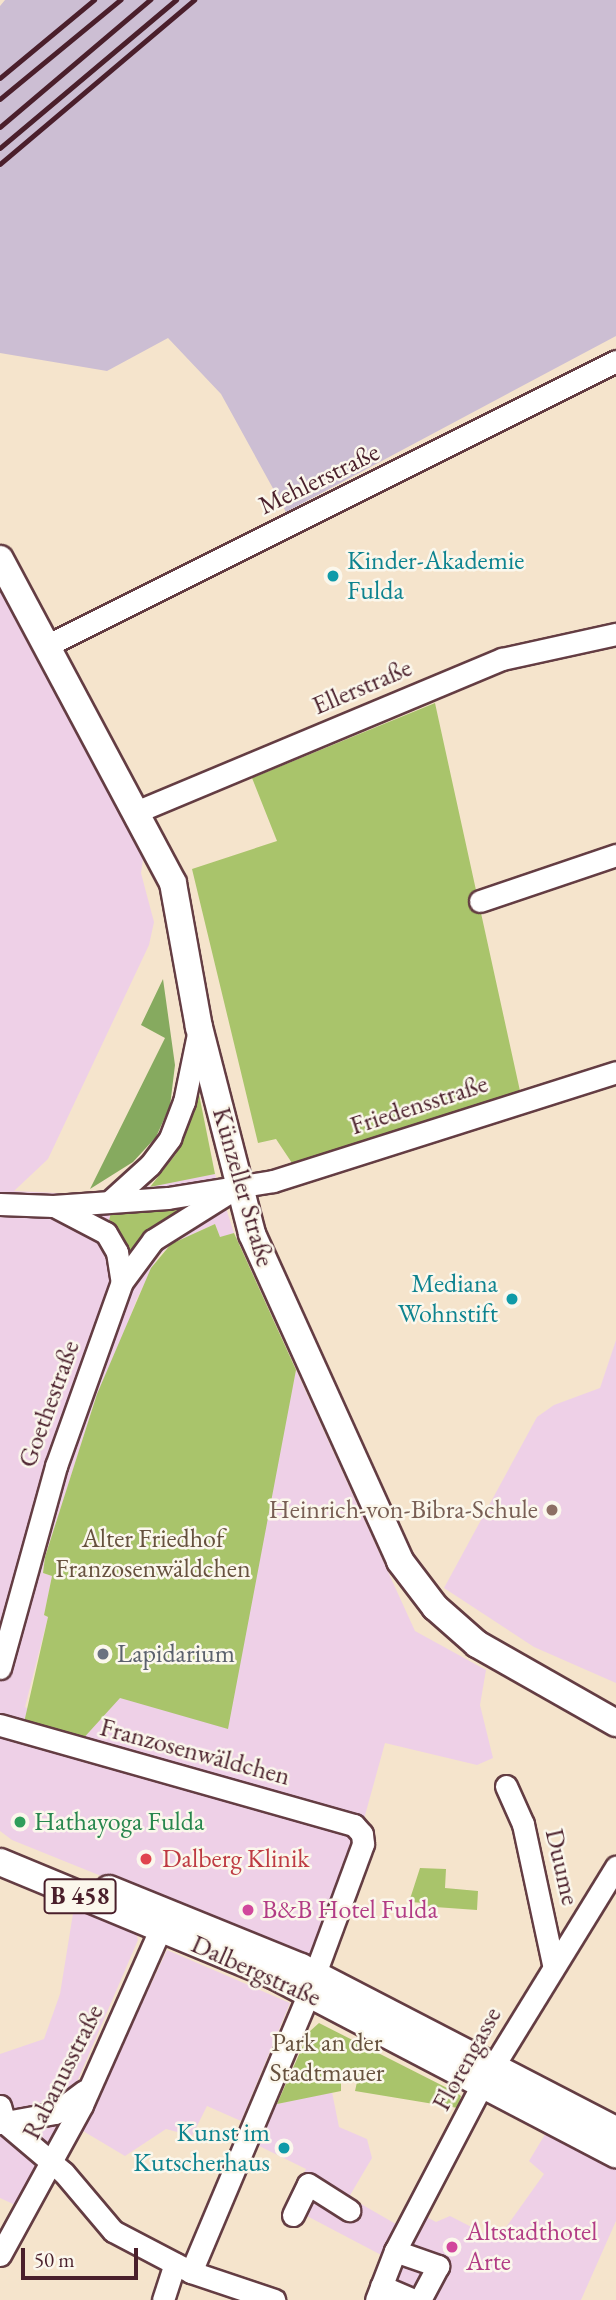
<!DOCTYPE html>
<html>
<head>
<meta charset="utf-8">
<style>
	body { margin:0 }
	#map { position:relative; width:616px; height:2300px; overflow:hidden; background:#f5e4cc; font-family:"EB Garamond",serif }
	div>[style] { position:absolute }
	.built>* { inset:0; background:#eed0e7 }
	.industrial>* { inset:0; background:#ccbed3 }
	.green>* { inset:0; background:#a9c46b }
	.forest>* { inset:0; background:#86aa5f }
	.roads { filter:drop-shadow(2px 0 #643d43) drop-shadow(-2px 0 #643d43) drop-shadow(0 2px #643d43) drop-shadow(0 -2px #643d43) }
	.minor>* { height:21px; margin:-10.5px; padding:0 10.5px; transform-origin:10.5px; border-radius:10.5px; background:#fff }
	.major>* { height:26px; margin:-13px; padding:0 13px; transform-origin:13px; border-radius:13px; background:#fff }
	.rail>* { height:4.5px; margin:-2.25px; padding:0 2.25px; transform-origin:2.25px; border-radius:2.25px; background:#4a1f2b }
	.dots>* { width:19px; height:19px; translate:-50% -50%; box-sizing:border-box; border:4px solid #fbf7ec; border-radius:50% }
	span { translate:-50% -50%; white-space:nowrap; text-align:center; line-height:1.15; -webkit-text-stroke:5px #fbf7ec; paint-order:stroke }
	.shield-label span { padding:2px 5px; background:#fbf7ec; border:2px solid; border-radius:5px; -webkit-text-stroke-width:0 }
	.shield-label { font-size:24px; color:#4a1f2b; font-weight:700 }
	.street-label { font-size:26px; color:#4a1f2b }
	.culture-label { font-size:26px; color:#0d838f }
	.left { translate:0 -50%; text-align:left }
	.right { translate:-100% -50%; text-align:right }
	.education-label { font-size:26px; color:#785e54 }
	.park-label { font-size:26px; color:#66513e }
	.worship-label { font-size:26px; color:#5b616d }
	.leisure-label { font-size:26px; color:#27864d }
	.health-label { font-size:26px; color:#be3a42 }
	.hotel-label { font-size:26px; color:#b23c85 }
	.scale { position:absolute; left:21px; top:2248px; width:117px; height:32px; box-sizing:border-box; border:4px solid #4a1f2b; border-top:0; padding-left:9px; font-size:21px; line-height:24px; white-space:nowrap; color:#4a1f2b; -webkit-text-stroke:5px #fbf7ec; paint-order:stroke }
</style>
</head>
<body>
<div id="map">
	<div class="built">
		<div style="clip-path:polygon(0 583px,144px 852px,141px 873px,154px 922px,149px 945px,48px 1159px,14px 1191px,99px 1195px,215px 1174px,234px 1233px,220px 1238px,215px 1224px,171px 1244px,158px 1257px,136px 1301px,115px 1359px,97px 1394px,45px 1557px,43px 1573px,52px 1576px,44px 1615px,48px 1617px,25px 1707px,80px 1742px,263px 1524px,296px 1370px,415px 1631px,486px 1670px,480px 1705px,493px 1758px,477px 1765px,385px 1743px,364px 1819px,309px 1956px,168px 1903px,12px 1840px,0 1831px)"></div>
		<div style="clip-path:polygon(616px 1340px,616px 1683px,534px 1647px,444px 1588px,537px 1417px,554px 1405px,600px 1388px)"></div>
		<div style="clip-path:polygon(75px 1901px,136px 1932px,138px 1940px,61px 2119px,82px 2131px,167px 1950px,290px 2003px,241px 2121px,207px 2106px,192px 2136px,166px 2129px,125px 2156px,83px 2131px,35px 2214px,0 2198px,0 2054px,44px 2039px,60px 1994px)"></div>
		<div style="clip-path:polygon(332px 2092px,339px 2127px,367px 2139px,372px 2158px,349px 2197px,401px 2227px,423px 2215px,436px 2222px,450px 2216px,497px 2240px,544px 2174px,529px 2161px,547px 2131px,616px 2165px,616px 2221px,581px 2300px,386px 2300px,385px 2257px,288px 2206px,306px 2169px,255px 2144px,266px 2112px,277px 2104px)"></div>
	</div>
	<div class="industrial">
		<div style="clip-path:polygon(5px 0,616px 0,616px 336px,286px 512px,221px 394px,168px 338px,107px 371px,0 353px,0 6px)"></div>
	</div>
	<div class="green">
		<div style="clip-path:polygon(435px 703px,520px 1091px,292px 1163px,276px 1139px,258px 1143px,192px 869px,277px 841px,252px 778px)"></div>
		<div style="clip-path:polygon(194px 1094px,199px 1094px,215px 1174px,150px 1187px,176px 1154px)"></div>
		<div style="clip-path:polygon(192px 1202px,144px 1233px,127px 1255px,108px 1224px,111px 1213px)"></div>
		<div style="clip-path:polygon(215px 1224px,220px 1237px,234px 1233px,296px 1370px,228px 1729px,120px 1698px,80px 1742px,23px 1727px,48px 1617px,44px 1615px,52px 1576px,43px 1573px,45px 1557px,97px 1394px,151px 1268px,171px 1244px)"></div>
		<div style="clip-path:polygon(420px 1868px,446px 1869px,445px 1888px,478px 1891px,477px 1910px,435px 1907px,434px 1919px,424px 1917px,425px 1903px,409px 1902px)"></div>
		<div style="clip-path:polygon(319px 2023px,457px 2093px,461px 2096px,458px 2108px,355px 2091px,357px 2082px,347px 2077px,341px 2080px,341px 2091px,277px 2104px,309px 2032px)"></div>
	</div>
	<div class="forest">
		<div style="clip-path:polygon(163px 979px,175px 1065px,170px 1106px,156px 1137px,133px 1162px,90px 1189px,165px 1038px,141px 1025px)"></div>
	</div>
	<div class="roads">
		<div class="minor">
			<div style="left:46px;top:646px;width:637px;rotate:-26.57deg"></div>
			<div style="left:136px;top:812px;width:397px;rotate:-22.7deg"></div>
			<div style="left:502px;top:659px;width:117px;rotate:-12.4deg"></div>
			<div style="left:480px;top:901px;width:144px;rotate:-18.7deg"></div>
			<div style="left:109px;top:1202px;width:55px;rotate:-42.1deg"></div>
			<div style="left:150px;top:1165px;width:34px;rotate:-53deg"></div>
			<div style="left:170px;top:1138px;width:39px;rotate:-69deg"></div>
			<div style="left:184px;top:1102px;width:75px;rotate:-78.4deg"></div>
			<div style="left:0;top:1204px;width:53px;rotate:2.2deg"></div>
			<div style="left:53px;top:1206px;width:115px;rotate:-4deg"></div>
			<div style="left:168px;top:1198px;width:106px;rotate:-9.2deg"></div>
			<div style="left:273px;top:1181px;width:360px;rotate:-17.6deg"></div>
			<div style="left:56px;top:1207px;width:56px;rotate:27.5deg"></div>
			<div style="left:106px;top:1233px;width:22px;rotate:60deg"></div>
			<div style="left:117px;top:1252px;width:30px;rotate:81deg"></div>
			<div style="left:0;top:1668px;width:210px;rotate:-74.5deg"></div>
			<div style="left:56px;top:1466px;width:195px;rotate:-70.3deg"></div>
			<div style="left:122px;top:1282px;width:52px;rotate:-53.6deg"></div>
			<div style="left:153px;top:1240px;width:98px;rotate:-32.1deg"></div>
			<div style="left:0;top:1725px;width:368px;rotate:15.8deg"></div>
			<div style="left:354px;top:1825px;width:12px;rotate:48deg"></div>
			<div style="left:362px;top:1834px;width:10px;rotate:84deg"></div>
			<div style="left:363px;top:1844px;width:139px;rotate:110.3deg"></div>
			<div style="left:506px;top:1786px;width:42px;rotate:65.9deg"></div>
			<div style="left:523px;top:1824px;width:143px;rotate:77.9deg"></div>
			<div style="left:0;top:2106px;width:18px;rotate:74deg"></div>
			<div style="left:5px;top:2123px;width:77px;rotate:40.3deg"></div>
			<div style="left:64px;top:2173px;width:76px;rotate:49.8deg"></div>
			<div style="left:113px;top:2231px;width:88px;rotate:27.7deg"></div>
			<div style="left:191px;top:2272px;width:88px;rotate:18.6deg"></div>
			<div style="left:0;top:2123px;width:56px;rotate:-10.3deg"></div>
			<div style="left:55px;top:2113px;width:36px;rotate:-37deg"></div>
			<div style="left:293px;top:2215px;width:34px;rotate:-64deg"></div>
			<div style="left:308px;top:2184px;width:49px;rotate:32.4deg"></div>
			<div style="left:395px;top:2251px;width:46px;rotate:19.2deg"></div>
			<div style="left:438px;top:2266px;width:38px;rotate:118deg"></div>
			<div style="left:0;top:2255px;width:171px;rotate:-61.3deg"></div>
			<div style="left:82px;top:2105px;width:207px;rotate:-66deg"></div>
			<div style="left:191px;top:2272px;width:303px;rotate:-67.1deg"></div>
			<div style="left:381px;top:2286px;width:36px;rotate:23deg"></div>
			<div style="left:163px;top:2300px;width:38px;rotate:-72deg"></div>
			<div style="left:376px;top:2300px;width:53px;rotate:-68.8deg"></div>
			<div style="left:395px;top:2251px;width:190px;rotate:-62.4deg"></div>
			<div style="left:483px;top:2083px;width:254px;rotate:-58.4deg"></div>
		</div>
		<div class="major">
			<div style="left:0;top:559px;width:367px;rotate:61.9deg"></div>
			<div style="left:173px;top:883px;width:146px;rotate:79.8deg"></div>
			<div style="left:199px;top:1027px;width:214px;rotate:75.6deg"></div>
			<div style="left:252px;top:1234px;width:359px;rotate:65.6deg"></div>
			<div style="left:400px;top:1561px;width:58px;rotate:52.7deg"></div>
			<div style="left:435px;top:1607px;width:56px;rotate:41.4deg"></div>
			<div style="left:477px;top:1644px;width:160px;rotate:29.6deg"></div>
			<div style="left:0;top:1862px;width:298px;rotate:22.5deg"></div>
			<div style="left:275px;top:1976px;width:385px;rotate:27.6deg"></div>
			<div style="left:109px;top:1889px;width:207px;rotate:22.1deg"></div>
			<div style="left:301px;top:1967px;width:355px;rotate:27.4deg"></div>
		</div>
	</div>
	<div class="rail">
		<div style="left:0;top:78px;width:122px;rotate:-39.7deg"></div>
		<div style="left:0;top:99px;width:156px;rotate:-39.5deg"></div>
		<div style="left:0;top:127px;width:197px;rotate:-40.3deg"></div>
		<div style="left:0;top:148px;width:230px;rotate:-40.1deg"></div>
		<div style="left:0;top:164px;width:254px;rotate:-40.2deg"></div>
	</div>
	<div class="dots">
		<div style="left:333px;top:576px;background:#0f9aa8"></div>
		<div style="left:512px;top:1299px;background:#0f9aa8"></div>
		<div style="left:552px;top:1510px;background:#8d6e63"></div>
		<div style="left:103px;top:1654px;background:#6b7280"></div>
		<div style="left:20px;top:1822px;background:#2e9e5b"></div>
		<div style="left:146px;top:1859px;background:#e0444e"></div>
		<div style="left:248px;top:1910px;background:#d1479c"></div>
		<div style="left:284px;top:2148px;background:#0f9aa8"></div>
		<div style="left:452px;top:2247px;background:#d1479c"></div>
	</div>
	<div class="shield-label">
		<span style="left:80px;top:1896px">B 458</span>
	</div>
	<div class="street-label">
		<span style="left:319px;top:479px;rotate:-26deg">Mehlerstraße</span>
		<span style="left:362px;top:687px;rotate:-23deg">Ellerstraße</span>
		<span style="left:419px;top:1105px;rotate:-18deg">Friedensstraße</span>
		<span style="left:243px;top:1187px;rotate:74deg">Künzeller Straße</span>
		<span style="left:49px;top:1404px;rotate:-70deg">Goethestraße</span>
		<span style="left:195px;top:1752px;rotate:15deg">Franzosenwäldchen</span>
		<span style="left:562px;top:1867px;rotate:77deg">Duume</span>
		<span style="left:256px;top:1971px;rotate:24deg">Dalbergstraße</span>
		<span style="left:467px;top:2059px;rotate:-61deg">Florengasse</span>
		<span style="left:63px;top:2072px;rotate:-63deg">Rabanusstraße</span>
	</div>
	<div class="culture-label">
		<span class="left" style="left:347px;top:576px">Kinder-Akademie<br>Fulda</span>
		<span class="right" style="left:498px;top:1299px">Mediana<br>Wohnstift</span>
		<span class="right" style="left:270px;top:2148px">Kunst im<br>Kutscherhaus</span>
	</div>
	<div class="education-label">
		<span class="right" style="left:538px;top:1510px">Heinrich-von-Bibra-Schule</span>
	</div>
	<div class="park-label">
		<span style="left:153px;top:1554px">Alter Friedhof<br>Franzosenwäldchen</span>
		<span style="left:327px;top:2058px">Park an der<br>Stadtmauer</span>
	</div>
	<div class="worship-label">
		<span class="left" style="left:117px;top:1654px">Lapidarium</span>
	</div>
	<div class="leisure-label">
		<span class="left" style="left:34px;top:1822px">Hathayoga Fulda</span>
	</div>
	<div class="health-label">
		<span class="left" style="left:162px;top:1859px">Dalberg Klinik</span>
	</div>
	<div class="hotel-label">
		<span class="left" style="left:262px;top:1910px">B&amp;B Hotel Fulda</span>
		<span class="left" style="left:466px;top:2247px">Altstadthotel<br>Arte</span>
	</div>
	<div class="scale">50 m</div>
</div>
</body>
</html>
